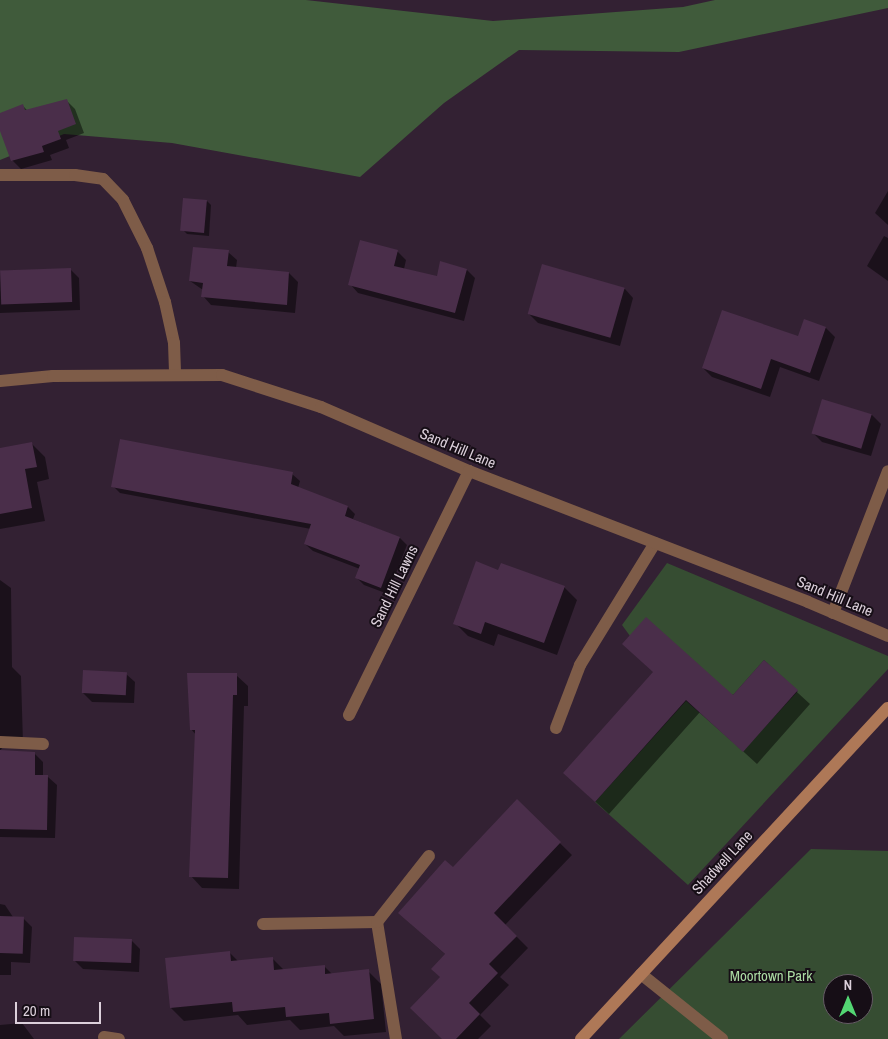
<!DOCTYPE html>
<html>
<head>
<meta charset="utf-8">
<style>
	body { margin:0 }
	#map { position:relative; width:888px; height:1039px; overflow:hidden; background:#332133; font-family:"Archivo Narrow",sans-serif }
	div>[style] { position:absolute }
	.green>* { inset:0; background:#364d32 }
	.forest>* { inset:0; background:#405b3b }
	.shadow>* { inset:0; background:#0007 }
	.building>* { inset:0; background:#4a2e4a; transform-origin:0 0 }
	.lane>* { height:12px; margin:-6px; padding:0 6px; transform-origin:6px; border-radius:6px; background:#7e5c48 }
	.street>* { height:12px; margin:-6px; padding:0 6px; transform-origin:6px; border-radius:6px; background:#7e5c48 }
	.secondary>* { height:12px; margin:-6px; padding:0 6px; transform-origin:6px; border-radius:6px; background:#ae7857 }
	span { translate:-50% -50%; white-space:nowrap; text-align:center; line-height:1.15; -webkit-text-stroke:4px #160e16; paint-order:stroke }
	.street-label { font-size:15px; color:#dcd0db }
	.park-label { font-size:15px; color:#abdba3 }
	.north { position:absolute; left:823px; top:974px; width:50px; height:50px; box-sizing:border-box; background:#160e16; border:1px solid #655c65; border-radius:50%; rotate:0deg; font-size:14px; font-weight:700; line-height:20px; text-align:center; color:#dcd0db }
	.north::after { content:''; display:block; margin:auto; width:18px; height:22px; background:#53d673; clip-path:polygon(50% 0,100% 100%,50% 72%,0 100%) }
	.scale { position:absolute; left:15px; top:1002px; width:86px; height:22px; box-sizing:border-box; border:2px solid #dcd0db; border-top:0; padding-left:6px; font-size:15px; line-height:18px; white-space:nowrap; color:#dcd0db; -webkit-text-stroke:4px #160e16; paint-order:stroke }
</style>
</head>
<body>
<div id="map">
	<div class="green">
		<div style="clip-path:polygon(667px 563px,888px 656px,888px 669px,688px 885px,595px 802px,686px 701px,743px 751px,798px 691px,764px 660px,733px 695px,630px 636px,622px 625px)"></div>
		<div style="clip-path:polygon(evenodd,811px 849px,888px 851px,888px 1039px,619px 1039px,811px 849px,833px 984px,863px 984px,863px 1014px,833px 1014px,833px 984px)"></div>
	</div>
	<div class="forest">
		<div style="clip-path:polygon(0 0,306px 0,493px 21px,683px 7px,715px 0,888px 0,888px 8px,679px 52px,519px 50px,444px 103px,360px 177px,172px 143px,64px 134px,0 160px)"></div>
	</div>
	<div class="shadow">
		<div style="clip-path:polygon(66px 100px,75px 109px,84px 133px,66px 140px,69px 148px,50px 155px,52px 160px,21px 169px,12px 160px,0 128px,0 114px,23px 106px,28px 111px)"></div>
		<div style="clip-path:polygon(888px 191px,888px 225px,875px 213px)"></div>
		<div style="clip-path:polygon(207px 201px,211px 205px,209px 236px,187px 234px,183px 230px)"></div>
		<div style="clip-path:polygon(884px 236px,888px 238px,888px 281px,867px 266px)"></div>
		<div style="clip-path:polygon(361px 241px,398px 252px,406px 260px,404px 269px,438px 277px,467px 270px,475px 278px,464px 321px,358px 293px,350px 284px)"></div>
		<div style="clip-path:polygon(228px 252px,237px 260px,236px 268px,289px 273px,298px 282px,295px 313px,211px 305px,203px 296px,203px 290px,190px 281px)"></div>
		<div style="clip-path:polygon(70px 269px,79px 278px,80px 310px,0 313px,0 271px)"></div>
		<div style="clip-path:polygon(625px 289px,633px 298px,620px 346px,538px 323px,529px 314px)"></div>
		<div style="clip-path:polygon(805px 321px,826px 328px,835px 337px,819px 381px,780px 367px,770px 397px,712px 377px,703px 368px,799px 338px)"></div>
		<div style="clip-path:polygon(823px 401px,872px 415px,881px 424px,871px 456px,822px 442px,813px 433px)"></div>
		<div style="clip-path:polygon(32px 444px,45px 457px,49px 479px,37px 482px,45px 521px,0 529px,0 450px)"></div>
		<div style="clip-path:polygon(292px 474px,300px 481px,298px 488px,348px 507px,355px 514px,353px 519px,400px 538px,407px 545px,388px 594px,364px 585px,357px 578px,360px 569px,313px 551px,305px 544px,311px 529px,120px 493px,113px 486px)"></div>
		<div style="clip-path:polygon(499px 572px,564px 587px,577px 600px,557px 655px,498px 634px,494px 646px,468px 636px,455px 623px)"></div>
		<div style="clip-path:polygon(0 580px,11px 588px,12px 667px,21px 676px,23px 743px,6px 743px,0 751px,34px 753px,43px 762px,43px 777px,48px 777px,57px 785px,55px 838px,0 837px)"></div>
		<div style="clip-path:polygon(764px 662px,810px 704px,757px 764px,700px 712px,609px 814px,577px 785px,655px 672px,733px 697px)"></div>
		<div style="clip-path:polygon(126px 674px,135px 682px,134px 703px,92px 702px,83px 693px)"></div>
		<div style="clip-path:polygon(236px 675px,248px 686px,248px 706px,244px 706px,239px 889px,202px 888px,191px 876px,196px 735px,191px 729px)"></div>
		<div style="clip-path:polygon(517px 801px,572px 855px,505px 925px,528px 948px,500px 977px,509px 985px,480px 1015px,491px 1026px,478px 1039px,443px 1039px,441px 978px,446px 955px,411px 924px,453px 869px)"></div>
		<div style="clip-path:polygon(0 904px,5px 905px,13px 917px,23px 918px,32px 927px,30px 963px,11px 962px,11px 975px,0 975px)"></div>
		<div style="clip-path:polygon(131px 940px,140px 949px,139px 972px,83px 969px,74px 960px)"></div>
		<div style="clip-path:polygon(229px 952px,239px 962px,272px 958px,284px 970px,324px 966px,332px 974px,368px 971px,381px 984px,386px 1032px,344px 1036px,334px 1026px,300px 1030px,290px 1020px,247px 1025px,238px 1015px,184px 1021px,171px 1008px)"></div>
		<div style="clip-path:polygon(22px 1023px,34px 1039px,0 1039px,0 1025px)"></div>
	</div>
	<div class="building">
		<div style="clip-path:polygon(67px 99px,76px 124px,58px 131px,61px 139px,42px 146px,44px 152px,11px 161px,0 131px,0 113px,23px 104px,25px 110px)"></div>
		<div style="left:183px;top:198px;width:24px;height:33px;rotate:5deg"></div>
		<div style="clip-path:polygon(360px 240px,398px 250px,394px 266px,437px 276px,440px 261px,467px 269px,455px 313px,348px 285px)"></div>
		<div style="clip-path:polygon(193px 247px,229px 250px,227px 266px,289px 272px,287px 305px,201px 297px,203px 283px,189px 281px)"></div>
		<div style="left:542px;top:264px;width:86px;height:52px;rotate:16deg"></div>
		<div style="left:71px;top:268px;width:34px;height:71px;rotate:88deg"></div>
		<div style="clip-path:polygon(722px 310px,798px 336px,804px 319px,826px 327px,810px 373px,771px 359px,761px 389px,702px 368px)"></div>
		<div style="left:822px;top:399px;width:52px;height:36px;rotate:17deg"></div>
		<div style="clip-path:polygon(120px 439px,293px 472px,291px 484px,348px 506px,345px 516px,400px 537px,381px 588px,355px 578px,360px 565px,304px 544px,311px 524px,111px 487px)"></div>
		<div style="clip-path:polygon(32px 442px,37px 467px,25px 469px,32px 508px,0 514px,0 448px)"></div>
		<div style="clip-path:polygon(476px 561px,498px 570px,501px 563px,565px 586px,544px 643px,485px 622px,481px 634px,453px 624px)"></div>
		<div style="clip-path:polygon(646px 617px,733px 695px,764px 660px,798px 690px,743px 752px,686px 700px,595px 802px,563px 773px,653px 672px,622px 644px)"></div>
		<div style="left:83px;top:670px;width:44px;height:23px;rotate:3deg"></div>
		<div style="clip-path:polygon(187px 673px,237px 673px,237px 695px,233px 695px,228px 878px,189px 877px,195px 730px,190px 730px)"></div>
		<div style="clip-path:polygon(0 750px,35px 752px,35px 775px,48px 775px,47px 830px,0 829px)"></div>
		<div style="clip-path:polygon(517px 799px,561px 842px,494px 913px,517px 936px,489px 964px,498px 973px,469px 1003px,480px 1014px,456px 1039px,442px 1039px,410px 1008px,440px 977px,431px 969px,445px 954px,398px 913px,445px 860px,453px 867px)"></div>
		<div style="left:0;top:916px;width:24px;height:37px;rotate:2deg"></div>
		<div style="left:74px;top:937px;width:58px;height:24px;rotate:2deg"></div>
		<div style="clip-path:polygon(230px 951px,231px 961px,273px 957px,274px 970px,325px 965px,325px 974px,369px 969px,374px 1019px,330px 1024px,329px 1013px,286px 1017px,285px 1007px,233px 1012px,232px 1002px,170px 1008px,165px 958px)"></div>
	</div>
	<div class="lane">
		<div style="left:833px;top:613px;width:152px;rotate:-68.8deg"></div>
		<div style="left:556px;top:728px;width:67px;rotate:-69.1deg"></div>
		<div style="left:580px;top:665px;width:143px;rotate:-58.4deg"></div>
		<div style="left:0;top:742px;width:43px;rotate:2.7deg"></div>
		<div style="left:377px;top:922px;width:119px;rotate:80.8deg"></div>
		<div style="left:263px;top:924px;width:114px;rotate:-1deg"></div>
		<div style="left:377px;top:922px;width:84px;rotate:-51.8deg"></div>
	</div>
	<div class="street">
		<div style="left:0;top:175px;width:75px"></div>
		<div style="left:75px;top:175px;width:28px;rotate:8deg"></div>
		<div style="left:103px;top:179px;width:29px;rotate:46deg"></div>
		<div style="left:123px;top:200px;width:54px;rotate:63.4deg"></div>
		<div style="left:147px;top:248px;width:57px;rotate:71.6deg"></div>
		<div style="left:165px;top:302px;width:42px;rotate:77.6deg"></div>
		<div style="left:174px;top:343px;width:32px;rotate:88deg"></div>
		<div style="left:0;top:381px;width:53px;rotate:-5.4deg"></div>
		<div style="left:53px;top:376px;width:169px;rotate:-0.3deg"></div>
		<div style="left:222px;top:375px;width:104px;rotate:17.9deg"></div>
		<div style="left:321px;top:407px;width:161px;rotate:23.4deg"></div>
		<div style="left:469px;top:471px;width:363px;rotate:21.1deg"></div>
		<div style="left:808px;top:602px;width:87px;rotate:23deg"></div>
		<div style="left:349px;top:715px;width:272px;rotate:-63.8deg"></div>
		<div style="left:641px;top:974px;width:104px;rotate:38.7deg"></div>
		<div style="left:104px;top:1037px;width:15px;rotate:8deg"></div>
	</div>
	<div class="secondary">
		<div style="left:581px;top:1039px;width:451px;rotate:-47.2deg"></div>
	</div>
	<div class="street-label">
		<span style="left:458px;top:448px;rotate:23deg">Sand Hill Lane</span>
		<span style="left:394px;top:586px;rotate:-64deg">Sand Hill Lawns</span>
		<span style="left:835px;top:596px;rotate:23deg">Sand Hill Lane</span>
		<span style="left:722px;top:862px;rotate:-47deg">Shadwell Lane</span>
	</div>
	<div class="park-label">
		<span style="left:771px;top:976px">Moortown Park</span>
	</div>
	<div class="north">N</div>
	<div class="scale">20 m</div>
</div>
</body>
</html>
